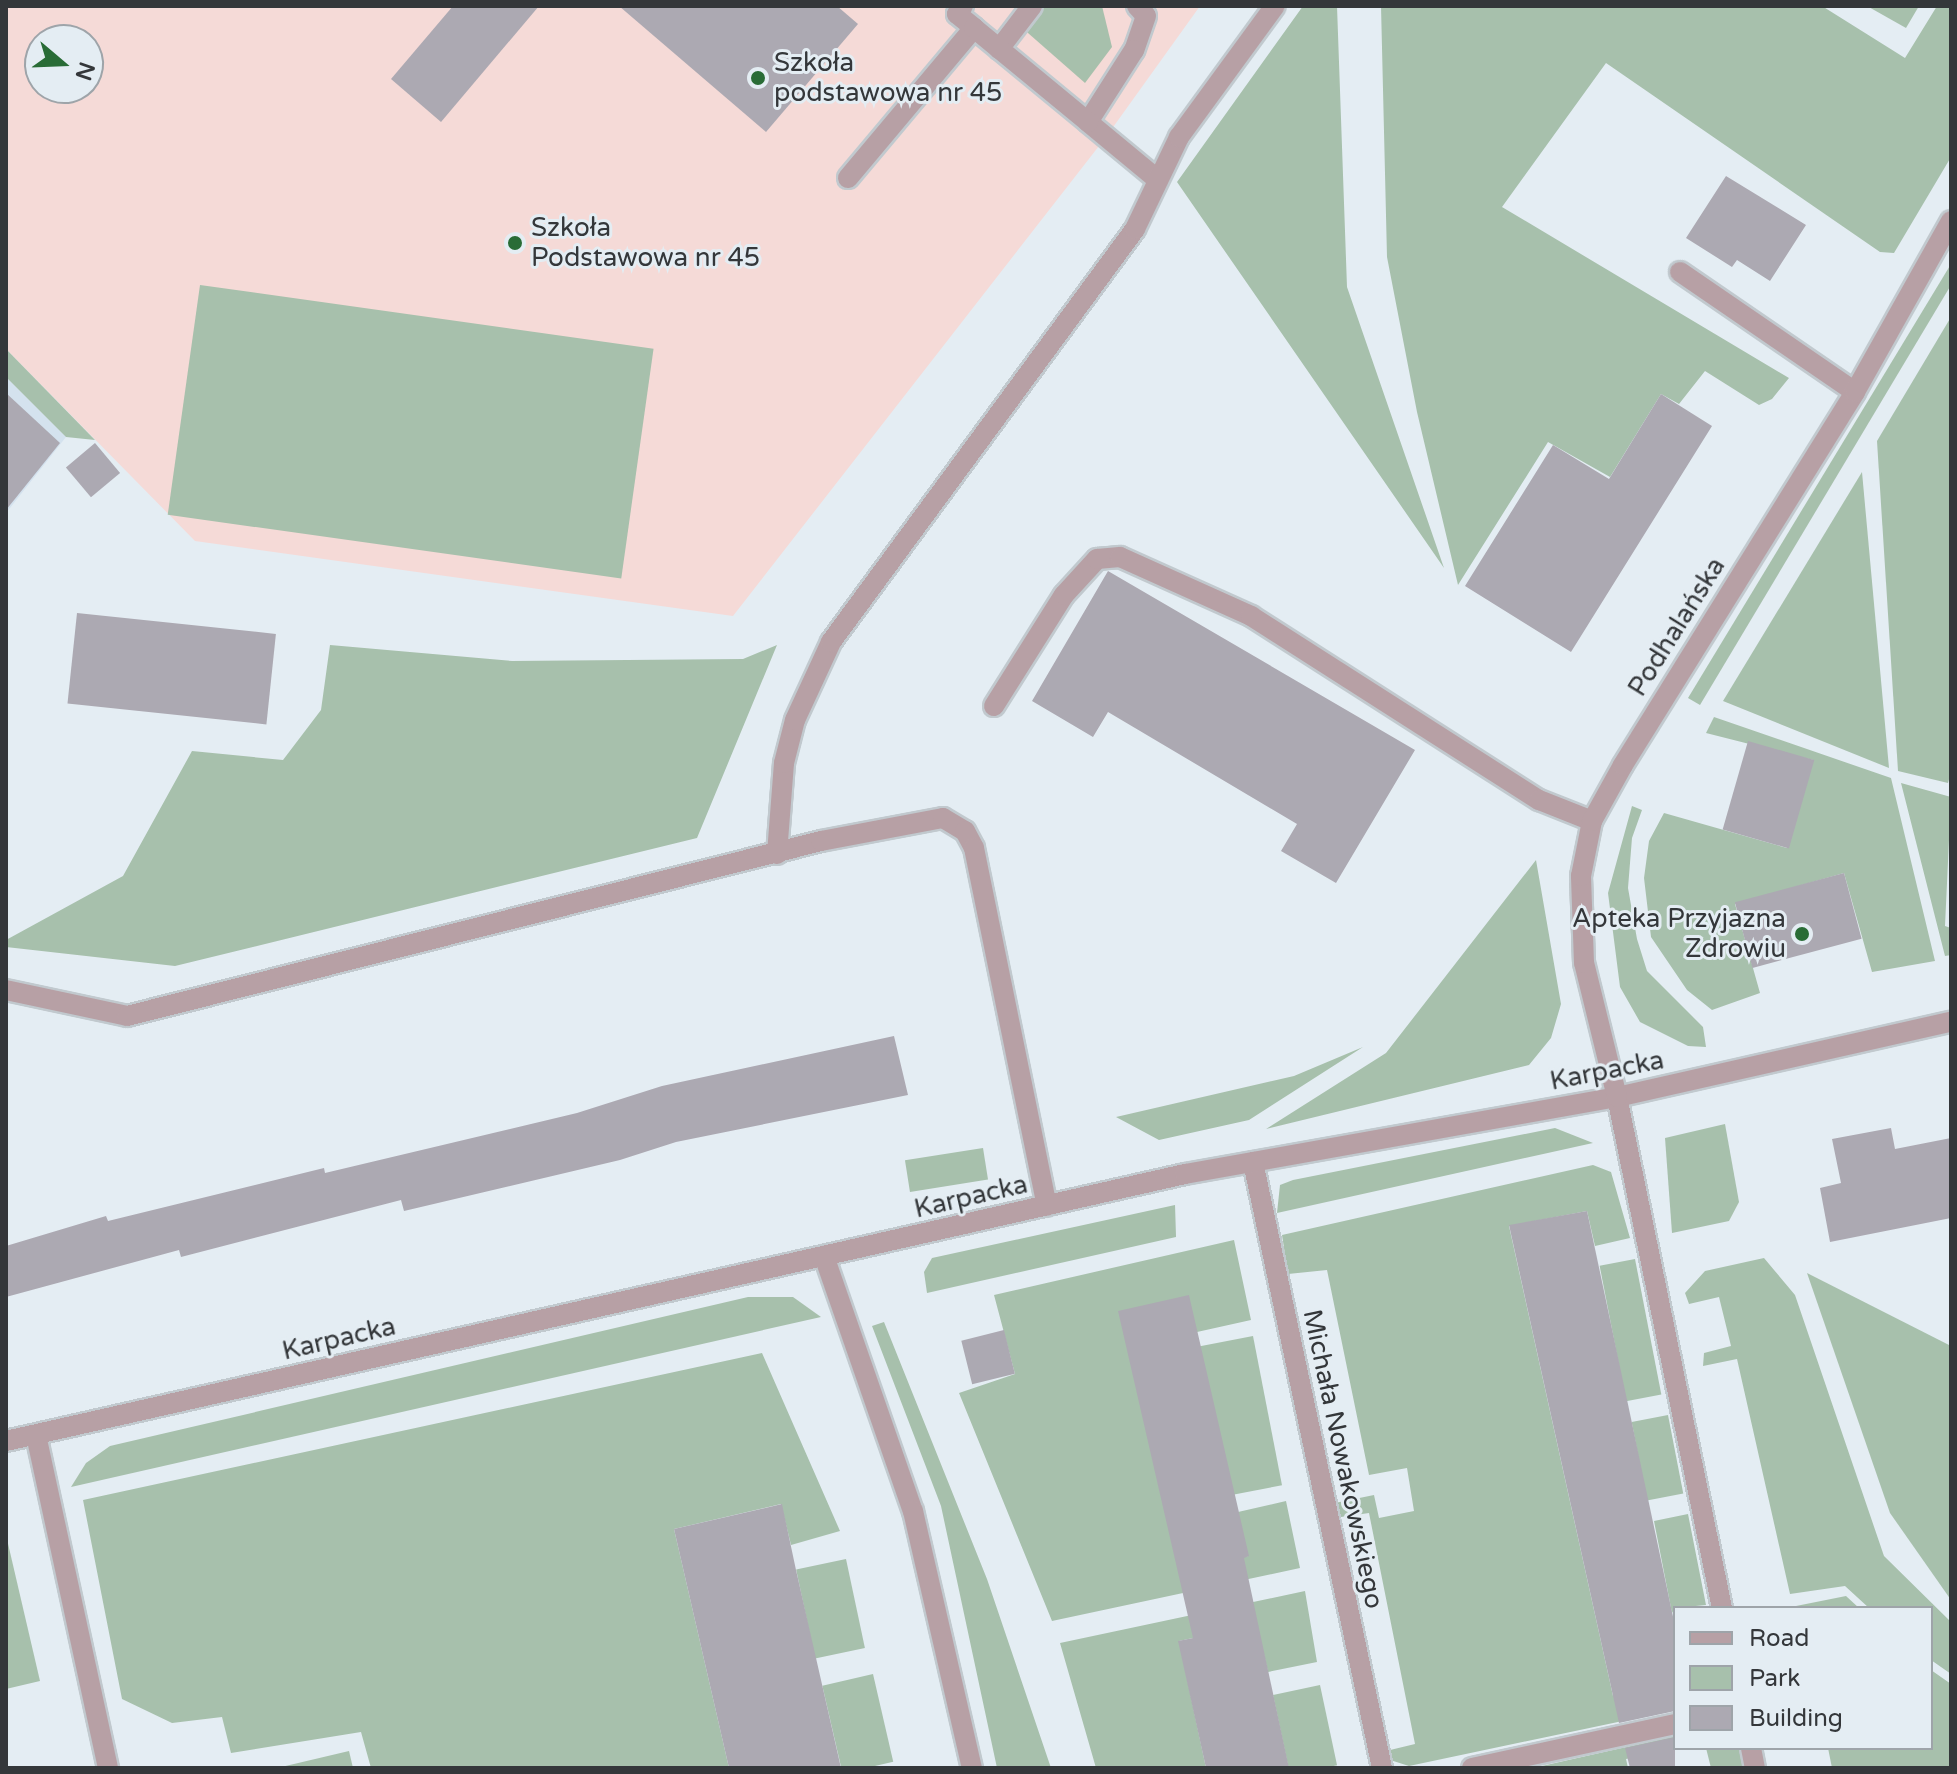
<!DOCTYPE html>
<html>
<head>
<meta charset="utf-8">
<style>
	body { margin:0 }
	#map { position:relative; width:1957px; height:1774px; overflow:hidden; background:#e4edf3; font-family:"Varela Round",sans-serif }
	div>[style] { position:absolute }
	.built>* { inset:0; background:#d4e2ee }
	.education>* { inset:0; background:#f5dad7 }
	.green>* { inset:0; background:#a7c0ac; transform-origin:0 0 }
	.building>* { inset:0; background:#aca9b2; transform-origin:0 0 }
	.roads { filter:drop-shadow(2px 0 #c1c9ce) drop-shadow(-2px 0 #c1c9ce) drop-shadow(0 2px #c1c9ce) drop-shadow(0 -2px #c1c9ce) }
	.minor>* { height:20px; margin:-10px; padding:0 10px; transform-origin:10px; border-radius:10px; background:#b7a0a5 }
	.dots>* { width:22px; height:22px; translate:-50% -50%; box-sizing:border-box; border:4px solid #e4edf3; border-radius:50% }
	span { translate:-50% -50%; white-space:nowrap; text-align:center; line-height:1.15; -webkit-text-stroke:6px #e4edf3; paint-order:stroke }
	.poi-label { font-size:26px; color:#34373a }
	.left { translate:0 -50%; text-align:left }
	.right { translate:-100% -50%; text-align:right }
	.street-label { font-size:26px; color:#34373a }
	.frame { position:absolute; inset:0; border:8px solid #34373a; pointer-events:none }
	.legend { position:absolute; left:1673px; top:1606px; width:260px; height:144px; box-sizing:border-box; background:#e4edf3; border:2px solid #9ea4a9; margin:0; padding:10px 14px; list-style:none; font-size:24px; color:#34373a }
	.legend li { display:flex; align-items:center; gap:16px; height:40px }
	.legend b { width:40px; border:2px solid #9ea4a9 }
	.north { position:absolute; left:24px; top:24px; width:80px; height:80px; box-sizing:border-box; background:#e4edf3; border:2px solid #9ea4a9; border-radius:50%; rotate:109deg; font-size:22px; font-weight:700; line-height:32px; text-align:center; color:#34373a }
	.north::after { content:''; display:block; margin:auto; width:28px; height:36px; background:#296c36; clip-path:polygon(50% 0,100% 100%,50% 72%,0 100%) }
</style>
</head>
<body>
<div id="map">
	<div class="built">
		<div style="clip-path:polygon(6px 377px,66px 437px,6px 513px)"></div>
	</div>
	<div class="education">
		<div style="clip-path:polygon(evenodd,6px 6px,1200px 6px,1106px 137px,733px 616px,195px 541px,6px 349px,6px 6px,40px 40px,88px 40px,88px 88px,40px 88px,40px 40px)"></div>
	</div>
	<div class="green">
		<div style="clip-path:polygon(1037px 6px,1102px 6px,1112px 47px,1085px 83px,1020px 26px)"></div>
		<div style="clip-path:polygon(1303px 6px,1337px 6px,1347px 287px,1444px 568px,1177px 182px)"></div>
		<div style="clip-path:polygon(1381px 6px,1822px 6px,1905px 58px,1937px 6px,1951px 6px,1951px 157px,1894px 253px,1880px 252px,1606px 63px,1502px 207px,1789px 378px,1772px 399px,1759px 405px,1705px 371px,1679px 404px,1661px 394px,1610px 477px,1548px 442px,1458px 585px,1417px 412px,1387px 257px)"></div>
		<div style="clip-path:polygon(1867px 6px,1919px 6px,1906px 28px)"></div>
		<div style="clip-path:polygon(1951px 264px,1951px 285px,1700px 705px,1688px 698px)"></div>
		<div style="left:200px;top:285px;width:458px;height:232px;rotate:8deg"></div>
		<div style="clip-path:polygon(1951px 317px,1951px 772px,1948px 783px,1898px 771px,1877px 441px)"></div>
		<div style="clip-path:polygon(6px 349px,95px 440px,66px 437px,6px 377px)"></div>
		<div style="clip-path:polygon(1862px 472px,1889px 768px,1723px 701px)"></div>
		<div style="clip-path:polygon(330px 645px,512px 661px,743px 659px,777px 645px,697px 838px,175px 966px,6px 947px,6px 940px,123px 876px,192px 751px,283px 760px,321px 710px)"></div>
		<div style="clip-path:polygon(1714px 717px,1891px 778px,1935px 961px,1872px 972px,1844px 873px,1735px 904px,1760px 993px,1712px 1010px,1687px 990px,1651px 937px,1644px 878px,1649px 841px,1664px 813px,1787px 848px,1813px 760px,1706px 733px)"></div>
		<div style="clip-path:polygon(1901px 783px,1951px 797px,1945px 926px,1951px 928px,1951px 955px,1945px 956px)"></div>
		<div style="clip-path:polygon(1632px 806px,1642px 810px,1632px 838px,1628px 888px,1637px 939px,1647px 971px,1703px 1027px,1706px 1047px,1688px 1046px,1640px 1022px,1620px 987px,1608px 893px)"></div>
		<div style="clip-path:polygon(1536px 860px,1561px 1004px,1551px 1038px,1529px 1065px,1266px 1129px,1386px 1053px)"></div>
		<div style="clip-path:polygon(1363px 1047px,1249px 1120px,1159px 1140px,1116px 1117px,1294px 1076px)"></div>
		<div style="clip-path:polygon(1725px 1124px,1739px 1202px,1729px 1221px,1672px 1233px,1665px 1138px)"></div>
		<div style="clip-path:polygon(1555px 1128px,1593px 1143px,1277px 1213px,1280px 1185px,1293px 1180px)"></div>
		<div style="left:983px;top:1148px;width:32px;height:79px;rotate:81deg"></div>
		<div style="clip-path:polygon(1593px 1165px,1611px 1172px,1630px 1238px,1595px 1246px,1587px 1211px,1509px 1226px,1613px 1696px,1675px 1710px,1409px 1766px,1387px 1759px,1386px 1751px,1415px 1744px,1369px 1513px,1334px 1518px,1330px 1504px,1374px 1495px,1379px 1518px,1414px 1511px,1407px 1468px,1369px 1475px,1327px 1270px,1288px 1274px,1282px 1235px)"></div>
		<div style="clip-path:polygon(1175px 1205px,1176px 1237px,927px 1293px,924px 1272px,932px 1258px)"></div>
		<div style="clip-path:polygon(1234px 1240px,1251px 1320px,1197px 1332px,1178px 1573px,1248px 1556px,1238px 1512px,1286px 1501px,1300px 1568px,1052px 1621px,959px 1393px,1015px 1374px,994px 1295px)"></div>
		<div style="clip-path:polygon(1764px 1258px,1795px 1295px,1884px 1556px,1951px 1622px,1951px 1674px,1931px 1660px,1931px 1608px,1869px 1608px,1845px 1586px,1790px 1594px,1737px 1359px,1703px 1366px,1704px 1353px,1731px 1346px,1719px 1297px,1689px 1304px,1685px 1293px,1705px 1271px)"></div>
		<div style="left:1635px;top:1259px;width:138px;height:36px;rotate:79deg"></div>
		<div style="clip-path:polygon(1807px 1273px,1951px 1346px,1951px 1600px,1890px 1513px)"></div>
		<div style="clip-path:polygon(748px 1297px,793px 1297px,821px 1317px,71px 1487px,86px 1463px,110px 1446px)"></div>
		<div style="clip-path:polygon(884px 1322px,987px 1579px,1051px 1768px,997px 1768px,941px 1506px,872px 1326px)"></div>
		<div style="left:1253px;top:1336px;width:152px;height:54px;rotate:79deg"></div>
		<div style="clip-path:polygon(762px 1353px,840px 1531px,791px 1545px,781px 1504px,674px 1529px,729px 1768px,371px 1768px,361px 1732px,231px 1753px,222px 1717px,172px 1723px,122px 1699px,83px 1500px)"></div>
		<div style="left:1668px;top:1415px;width:80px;height:37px;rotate:79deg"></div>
		<div style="clip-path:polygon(1688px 1514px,1706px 1605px,1675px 1608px,1672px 1613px,1654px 1521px)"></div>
		<div style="clip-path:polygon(6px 1535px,40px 1681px,6px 1689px)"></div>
		<div style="left:846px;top:1559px;width:91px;height:51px;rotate:78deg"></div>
		<div style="clip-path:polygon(1305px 1591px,1317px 1662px,1268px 1672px,1257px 1624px,1179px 1641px,1206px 1768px,1096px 1768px,1060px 1643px)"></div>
		<div style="clip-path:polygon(1846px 1596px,1859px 1608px,1796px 1606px)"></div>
		<div style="clip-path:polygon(1931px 1670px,1951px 1684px,1951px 1768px,1832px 1768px,1828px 1748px,1931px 1748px)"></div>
		<div style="left:873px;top:1674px;width:90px;height:52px;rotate:77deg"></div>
		<div style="left:1320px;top:1685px;width:82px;height:48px;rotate:78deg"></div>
		<div style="clip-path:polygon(1675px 1736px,1677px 1748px,1626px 1759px,1628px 1768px,1533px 1768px)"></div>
		<div style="clip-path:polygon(1706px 1748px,1740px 1748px,1744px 1768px,1711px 1768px)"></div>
		<div style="clip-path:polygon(349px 1751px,353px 1768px,277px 1768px)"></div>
	</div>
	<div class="building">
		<div style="clip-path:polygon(453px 6px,539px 6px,441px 122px,391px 79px)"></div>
		<div style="clip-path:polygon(619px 6px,837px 6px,858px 24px,766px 132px)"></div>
		<div style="clip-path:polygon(1726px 176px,1806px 225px,1770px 281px,1737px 260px,1732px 267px,1686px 238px)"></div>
		<div style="clip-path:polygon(6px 393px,60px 443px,6px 510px)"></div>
		<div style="clip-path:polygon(1661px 394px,1712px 426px,1571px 652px,1465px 586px,1553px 445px,1609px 479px)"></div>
		<div style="left:95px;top:443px;width:39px;height:38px;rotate:50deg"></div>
		<div style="clip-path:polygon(1108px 571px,1415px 750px,1336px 883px,1281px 851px,1297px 824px,1108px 712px,1093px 737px,1032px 701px)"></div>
		<div style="left:77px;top:613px;width:200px;height:91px;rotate:6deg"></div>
		<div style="left:1748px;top:741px;width:69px;height:92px;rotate:16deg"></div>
		<div style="left:1844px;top:873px;width:68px;height:113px;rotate:75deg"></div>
		<div style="clip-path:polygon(894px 1036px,908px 1095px,676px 1142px,620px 1160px,404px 1211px,401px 1200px,181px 1257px,179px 1250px,6px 1297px,6px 1246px,106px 1216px,108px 1221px,324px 1168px,325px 1173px,577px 1113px,662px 1086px)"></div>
		<div style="clip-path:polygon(1891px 1128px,1895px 1149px,1951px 1138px,1951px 1218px,1830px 1242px,1820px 1188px,1841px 1183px,1832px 1139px)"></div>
		<div style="clip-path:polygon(1587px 1211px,1675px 1626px,1675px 1711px,1619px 1723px,1509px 1225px)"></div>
		<div style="clip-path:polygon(1189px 1295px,1249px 1556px,1244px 1558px,1289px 1768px,1206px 1768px,1178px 1641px,1193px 1638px,1118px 1311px)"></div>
		<div style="left:1004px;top:1330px;width:45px;height:44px;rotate:76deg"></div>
		<div style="clip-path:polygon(782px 1504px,796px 1570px,841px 1768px,729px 1768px,674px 1529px)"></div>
		<div style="clip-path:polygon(1675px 1737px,1675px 1768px,1630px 1768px,1625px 1748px)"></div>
	</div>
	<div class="roads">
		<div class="minor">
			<div style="left:963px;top:6px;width:10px;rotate:127deg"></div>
			<div style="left:957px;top:14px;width:22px;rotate:39deg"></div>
			<div style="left:1137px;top:6px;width:13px;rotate:48deg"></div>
			<div style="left:1146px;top:16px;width:36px;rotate:109deg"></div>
			<div style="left:1134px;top:50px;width:85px;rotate:122.6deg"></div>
			<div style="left:1088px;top:122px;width:89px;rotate:39.6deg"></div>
			<div style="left:999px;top:49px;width:54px;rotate:-52.5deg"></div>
			<div style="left:848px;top:178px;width:196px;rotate:-50deg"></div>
			<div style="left:974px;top:28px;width:148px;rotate:39.5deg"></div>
			<div style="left:1680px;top:272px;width:212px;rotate:34.4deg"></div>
			<div style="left:994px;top:706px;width:131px;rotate:-57.8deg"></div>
			<div style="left:1064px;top:595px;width:49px;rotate:-47.5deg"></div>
			<div style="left:1097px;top:559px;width:23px;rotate:-5deg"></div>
			<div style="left:1120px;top:557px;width:144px;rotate:24.2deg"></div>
			<div style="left:1251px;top:616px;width:342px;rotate:32.6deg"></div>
			<div style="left:1539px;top:800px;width:57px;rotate:21.6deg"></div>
			<div style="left:777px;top:854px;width:91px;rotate:-85.6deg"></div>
			<div style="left:784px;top:763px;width:44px;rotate:-75.7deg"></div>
			<div style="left:795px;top:720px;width:86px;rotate:-65.2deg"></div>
			<div style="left:831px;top:642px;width:513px;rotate:-53.64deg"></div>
			<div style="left:1135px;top:229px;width:102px;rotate:-64.4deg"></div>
			<div style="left:1179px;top:137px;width:162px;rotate:-53.8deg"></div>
			<div style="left:6px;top:990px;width:124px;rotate:12.1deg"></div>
			<div style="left:127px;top:1016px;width:716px;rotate:-14.15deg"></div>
			<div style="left:821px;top:841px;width:124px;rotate:-10.7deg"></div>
			<div style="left:943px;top:818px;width:26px;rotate:31deg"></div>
			<div style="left:965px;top:831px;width:19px;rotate:62deg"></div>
			<div style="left:974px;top:848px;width:365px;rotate:78.5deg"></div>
			<div style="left:1253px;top:1162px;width:620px;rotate:77.98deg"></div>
			<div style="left:824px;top:1256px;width:270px;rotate:70.8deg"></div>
			<div style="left:913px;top:1511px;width:264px;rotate:77.1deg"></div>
			<div style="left:36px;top:1435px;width:341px;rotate:77.8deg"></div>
			<div style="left:6px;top:1441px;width:1209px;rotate:-12.76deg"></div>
			<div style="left:1185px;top:1174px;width:439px;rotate:-10.1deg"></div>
			<div style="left:1617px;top:1097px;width:342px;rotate:-12.7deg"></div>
			<div style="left:1722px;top:1608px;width:522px;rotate:-101.61deg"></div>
			<div style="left:1617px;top:1097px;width:138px;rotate:-103.8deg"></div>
			<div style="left:1584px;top:963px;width:87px;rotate:-92deg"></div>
			<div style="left:1581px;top:876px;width:56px;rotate:-78.7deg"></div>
			<div style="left:1592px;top:821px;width:64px;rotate:-61deg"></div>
			<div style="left:1623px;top:765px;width:439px;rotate:-58.1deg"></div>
			<div style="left:1855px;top:392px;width:196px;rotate:-60.7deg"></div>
			<div style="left:1751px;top:1748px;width:20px;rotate:79deg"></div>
			<div style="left:1472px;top:1768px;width:208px;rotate:-12.2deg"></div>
		</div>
	</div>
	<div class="dots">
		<div style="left:758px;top:78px;background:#296c36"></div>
		<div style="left:515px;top:243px;background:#296c36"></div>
		<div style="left:1802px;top:934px;background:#296c36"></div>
	</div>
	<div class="poi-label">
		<span class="left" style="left:774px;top:78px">Szkoła<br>podstawowa nr 45</span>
		<span class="left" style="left:531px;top:243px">Szkoła<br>Podstawowa nr 45</span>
		<span class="right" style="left:1786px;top:934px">Apteka Przyjazna<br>Zdrowiu</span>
	</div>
	<div class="street-label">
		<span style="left:1677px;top:627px;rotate:-58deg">Podhalańska</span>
		<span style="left:1607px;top:1071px;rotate:-11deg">Karpacka</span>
		<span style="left:971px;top:1197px;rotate:-13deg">Karpacka</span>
		<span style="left:339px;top:1339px;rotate:-13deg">Karpacka</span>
		<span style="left:1343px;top:1459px;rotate:78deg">Michała Nowakowskiego</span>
	</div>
	<div class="frame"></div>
	<ul class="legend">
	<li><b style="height:10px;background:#b7a0a5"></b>Road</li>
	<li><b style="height:22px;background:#a7c0ac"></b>Park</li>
	<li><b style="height:22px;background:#aca9b2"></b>Building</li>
	</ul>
	<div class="north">N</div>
</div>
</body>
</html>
